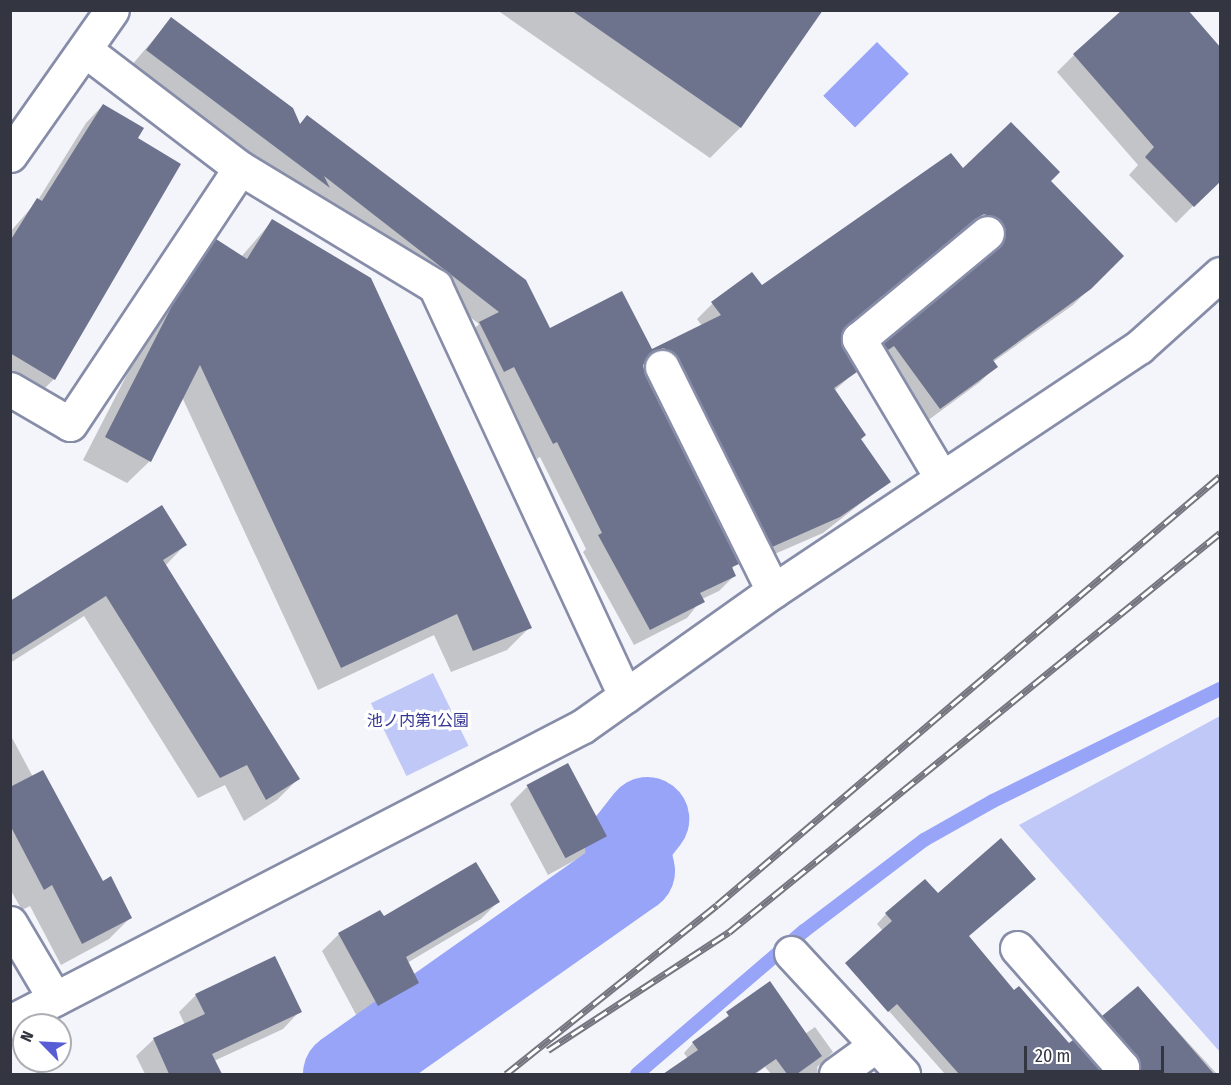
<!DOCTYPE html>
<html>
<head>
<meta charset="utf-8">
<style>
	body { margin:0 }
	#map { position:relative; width:1231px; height:1085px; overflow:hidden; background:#f4f5fb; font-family:"Fira Sans Condensed","Noto Sans JP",sans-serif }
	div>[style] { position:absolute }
	.green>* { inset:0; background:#bfc8f7; transform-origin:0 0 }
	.water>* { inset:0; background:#97a4f8; transform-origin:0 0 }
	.shadow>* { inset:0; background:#0003 }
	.stream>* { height:14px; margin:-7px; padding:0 7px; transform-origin:7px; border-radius:7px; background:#97a4f8 }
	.river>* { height:84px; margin:-42px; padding:0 42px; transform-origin:42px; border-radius:42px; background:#97a4f8 }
	.building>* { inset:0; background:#6e738d; transform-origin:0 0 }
	.roads { filter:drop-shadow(2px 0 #878da8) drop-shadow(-2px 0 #878da8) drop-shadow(0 2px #878da8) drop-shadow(0 -2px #878da8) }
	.minor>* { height:33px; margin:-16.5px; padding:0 16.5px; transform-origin:16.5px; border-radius:16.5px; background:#fff }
	.rail>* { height:7px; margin-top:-3.5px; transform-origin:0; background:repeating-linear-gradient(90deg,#fff 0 14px,#73757f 0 28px); box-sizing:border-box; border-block:2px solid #73757f }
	span { translate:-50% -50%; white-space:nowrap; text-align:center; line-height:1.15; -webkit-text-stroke:6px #fff; paint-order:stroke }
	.park-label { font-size:16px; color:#333493 }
	.frame { position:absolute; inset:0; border:12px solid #333541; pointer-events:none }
	.north { position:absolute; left:12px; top:1013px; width:60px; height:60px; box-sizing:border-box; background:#fff; border:2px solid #adaeb3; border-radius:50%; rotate:294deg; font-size:16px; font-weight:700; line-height:24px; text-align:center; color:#333541 }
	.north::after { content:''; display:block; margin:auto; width:21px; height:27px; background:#575dd4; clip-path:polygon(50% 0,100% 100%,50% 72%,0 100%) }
	.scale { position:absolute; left:1024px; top:1046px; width:140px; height:27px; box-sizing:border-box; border:3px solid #333541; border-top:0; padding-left:8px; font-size:18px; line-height:21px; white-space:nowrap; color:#333541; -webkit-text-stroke:4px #fff; paint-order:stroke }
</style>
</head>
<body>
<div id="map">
	<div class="green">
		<div style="left:433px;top:673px;width:81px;height:69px;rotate:64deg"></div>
		<div style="clip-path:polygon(1220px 716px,1220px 1052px,1019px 825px)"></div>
	</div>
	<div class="water">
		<div style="left:877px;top:42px;width:45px;height:76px;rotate:45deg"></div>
		<div style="clip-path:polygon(648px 859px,648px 888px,539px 982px,484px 976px)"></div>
	</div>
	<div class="shadow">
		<div style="clip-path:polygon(497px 10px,822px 10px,740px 128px,710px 158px)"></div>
		<div style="clip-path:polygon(171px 19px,299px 125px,307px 117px,550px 330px,651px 351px,702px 326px,697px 319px,712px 304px,762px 287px,963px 171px,1049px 182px,1122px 256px,1073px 305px,993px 362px,996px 366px,980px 382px,923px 424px,868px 360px,985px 261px,990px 247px,968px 230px,957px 234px,840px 334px,841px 349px,855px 372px,834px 391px,859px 439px,889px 481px,823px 533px,756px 562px,647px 364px,642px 365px,737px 564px,731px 569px,735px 575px,719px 591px,702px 599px,687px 618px,634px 645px,583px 552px,586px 549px,540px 457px,537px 459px,498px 382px,488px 387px,464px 339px,479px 324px,317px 199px,313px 203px,131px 66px)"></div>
		<div style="clip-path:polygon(1074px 55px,1220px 179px,1176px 223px,1129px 175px,1138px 165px,1057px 72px)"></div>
		<div style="clip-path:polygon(103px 105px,54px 379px,37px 396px,10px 380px,10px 232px,38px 200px,86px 123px)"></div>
		<div style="clip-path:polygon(273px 220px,530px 627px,507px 650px,451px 672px,434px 635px,318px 690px,182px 397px,150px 461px,127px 483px,83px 460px,154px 322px,193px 263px,216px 240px,241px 257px)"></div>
		<div style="clip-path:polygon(185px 545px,165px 566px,298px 779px,277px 800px,244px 821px,225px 785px,198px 798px,84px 616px,10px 663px,10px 602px)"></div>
		<div style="clip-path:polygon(10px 734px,33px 777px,102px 883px,130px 918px,109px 939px,61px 965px,30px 906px,22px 910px,10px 889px)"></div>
		<div style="clip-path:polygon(527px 787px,605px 836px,588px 853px,548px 875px,510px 804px)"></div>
		<div style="clip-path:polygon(498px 902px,481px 919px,407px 963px,418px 983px,400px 1000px,360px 1022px,322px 951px,339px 934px,383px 918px)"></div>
		<div style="clip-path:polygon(886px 914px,967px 937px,1014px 992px,1069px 1045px,1073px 1042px,1098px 1074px,945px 1074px,847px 964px,883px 931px,877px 924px)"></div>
		<div style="clip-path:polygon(770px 983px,805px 1034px,815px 1027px,833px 1052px,817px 1067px,818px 1074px,771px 1074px,765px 1067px,756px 1074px,665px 1074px,688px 1059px,684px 1053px,693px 1043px)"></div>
		<div style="clip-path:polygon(1138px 988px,1217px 1074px,1117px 1074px,1084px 1036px)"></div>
		<div style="clip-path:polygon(196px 995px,300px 1011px,283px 1029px,214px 1061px,220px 1074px,145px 1074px,136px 1056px,154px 1039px,185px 1025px,179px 1012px)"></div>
	</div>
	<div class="stream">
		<div style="left:637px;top:1074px;width:220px;rotate:-40.6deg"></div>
		<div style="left:804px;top:931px;width:151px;rotate:-37.2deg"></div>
		<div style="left:924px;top:840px;width:79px;rotate:-29.5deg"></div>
		<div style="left:993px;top:801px;width:253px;rotate:-26.3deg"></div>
	</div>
	<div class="river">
		<div style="left:345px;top:1074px;width:352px;rotate:-35.2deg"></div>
		<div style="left:633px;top:871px;width:27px;rotate:-103deg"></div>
		<div style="left:627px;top:845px;width:33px;rotate:-52deg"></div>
	</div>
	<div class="building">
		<div style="clip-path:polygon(571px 10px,823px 10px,741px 128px)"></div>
		<div style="clip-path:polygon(1122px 10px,1188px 10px,1221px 48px,1221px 181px,1194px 207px,1145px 157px,1154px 147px,1073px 54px)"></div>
		<div style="clip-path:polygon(171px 17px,293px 108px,300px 124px,307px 115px,526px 280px,550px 328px,622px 291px,652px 349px,721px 315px,711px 302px,752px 272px,762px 285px,951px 153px,963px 168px,1011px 122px,1060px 172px,1051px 181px,1124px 256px,1091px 289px,993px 360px,998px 367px,940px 409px,894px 346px,888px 350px,883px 343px,999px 247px,1006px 230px,1001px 221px,984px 214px,975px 219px,842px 332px,843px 348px,857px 372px,834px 388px,866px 435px,861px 439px,891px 482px,840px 517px,772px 547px,679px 359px,664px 348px,653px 351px,643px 365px,645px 375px,739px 564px,732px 567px,736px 576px,700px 593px,705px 602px,650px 630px,598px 535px,602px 533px,557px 442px,553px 444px,514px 367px,504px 372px,479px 322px,499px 312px,324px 176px,330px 188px,146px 50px)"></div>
		<div style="clip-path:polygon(103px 104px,144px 128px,138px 138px,181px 164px,55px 380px,10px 353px,10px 241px,37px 198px,42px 201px)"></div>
		<div style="clip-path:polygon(272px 219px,371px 278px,532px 628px,473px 651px,457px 614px,341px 668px,200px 365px,151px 462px,105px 437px,176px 298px,216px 239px,247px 259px)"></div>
		<div style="clip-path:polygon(162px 505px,187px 545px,163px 560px,300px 779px,266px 800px,247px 765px,220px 778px,106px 596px,10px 656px,10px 601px)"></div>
		<div style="left:568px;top:763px;width:83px;height:47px;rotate:62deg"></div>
		<div style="clip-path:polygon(43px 770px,103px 881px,111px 876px,132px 918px,82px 944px,52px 885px,44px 890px,10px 825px,10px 787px)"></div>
		<div style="clip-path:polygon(1001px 838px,1036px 879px,969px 936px,1014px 990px,1019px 986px,1069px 1043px,1073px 1040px,1103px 1074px,959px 1074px,897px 1004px,888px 1012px,845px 963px,892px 921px,885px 913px,925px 879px,938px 893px)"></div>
		<div style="clip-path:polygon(476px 862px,500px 902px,406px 957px,419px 983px,378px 1006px,338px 933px,380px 910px,384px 916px)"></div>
		<div style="clip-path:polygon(275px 956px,302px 1012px,212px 1054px,222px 1074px,169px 1074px,153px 1038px,205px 1014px,195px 994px)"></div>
		<div style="clip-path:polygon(770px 981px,822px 1056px,797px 1074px,787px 1074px,776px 1059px,754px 1074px,663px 1074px,698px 1050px,692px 1042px,729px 1016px,726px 1012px)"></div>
		<div style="clip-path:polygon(1138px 986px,1214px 1074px,1140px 1074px,1136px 1055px,1102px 1016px)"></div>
	</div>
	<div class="roads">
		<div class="minor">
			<div style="left:85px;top:50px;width:195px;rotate:37.3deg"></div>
			<div style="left:240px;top:168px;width:228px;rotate:31.2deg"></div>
			<div style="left:435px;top:286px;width:452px;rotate:65.1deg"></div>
			<div style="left:10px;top:155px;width:177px;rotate:-54.9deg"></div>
			<div style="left:662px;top:367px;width:250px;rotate:63.6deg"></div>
			<div style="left:10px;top:389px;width:69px;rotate:30.3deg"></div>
			<div style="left:70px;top:424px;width:307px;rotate:-56.4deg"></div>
			<div style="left:941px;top:477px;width:161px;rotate:-120.7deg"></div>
			<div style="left:859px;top:339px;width:166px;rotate:-39.6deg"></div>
			<div style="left:10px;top:923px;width:88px;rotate:59.4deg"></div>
			<div style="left:1017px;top:948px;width:159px;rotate:48.6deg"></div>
			<div style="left:1122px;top:1067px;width:7px;rotate:98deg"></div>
			<div style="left:791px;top:953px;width:165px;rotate:47.2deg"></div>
			<div style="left:10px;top:1022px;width:645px;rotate:-27.32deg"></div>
			<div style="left:583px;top:726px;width:233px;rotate:-35.4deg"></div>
			<div style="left:773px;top:591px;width:440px;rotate:-33.7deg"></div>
			<div style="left:1139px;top:347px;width:109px;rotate:-42deg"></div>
			<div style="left:836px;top:1074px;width:49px;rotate:-35.9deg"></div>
		</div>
	</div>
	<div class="rail">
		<div style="left:548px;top:1050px;width:216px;rotate:-33.1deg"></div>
		<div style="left:729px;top:932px;width:633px;rotate:-39.1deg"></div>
		<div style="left:506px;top:1074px;width:270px;rotate:-38.7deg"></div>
		<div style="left:717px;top:905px;width:661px;rotate:-40.46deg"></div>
	</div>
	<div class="park-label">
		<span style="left:418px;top:721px">池ノ内第1公園</span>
	</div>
	<div class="frame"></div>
	<div class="north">N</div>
	<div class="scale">20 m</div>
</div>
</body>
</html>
